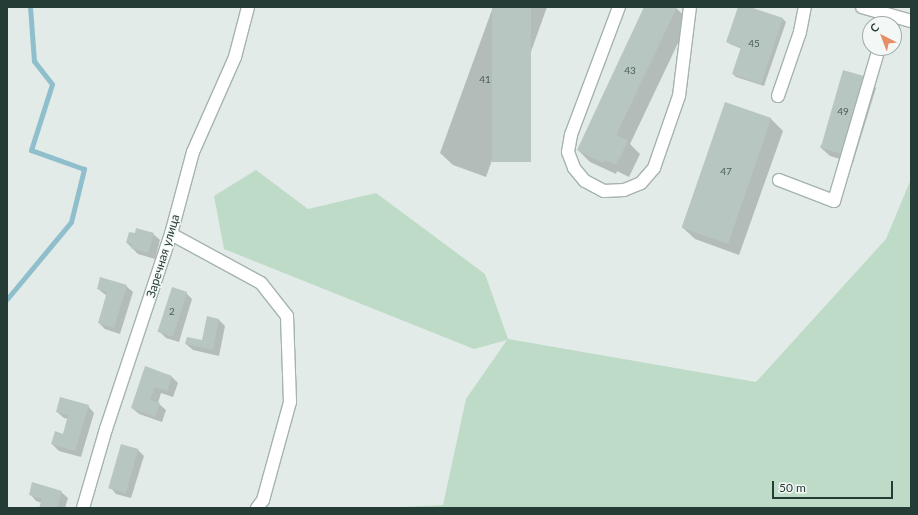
<!DOCTYPE html>
<html>
<head>
<meta charset="utf-8">
<style>
	body { margin:0 }
	#map { position:relative; width:918px; height:515px; overflow:hidden; background:#e2ebe8; font-family:Lato,sans-serif }
	div>[style] { position:absolute }
	.green>* { inset:0; background:#bddbc7 }
	.shadow>* { inset:0; background:#0003 }
	.stream>* { height:5px; margin:-2.5px; padding:0 2.5px; transform-origin:2.5px; border-radius:2.5px; background:#8fbecc }
	.building>* { inset:0; background:#b8c6c1; transform-origin:0 0 }
	.roads { filter:drop-shadow(1px 0 #a5b3af) drop-shadow(-1px 0 #a5b3af) drop-shadow(0 1px #a5b3af) drop-shadow(0 -1px #a5b3af) }
	.minor>* { height:12px; margin:-6px; padding:0 6px; transform-origin:6px; border-radius:6px; background:#fff }
	span { translate:-50% -50%; white-space:nowrap; text-align:center; line-height:1.15; -webkit-text-stroke:3px #f3f8f6; paint-order:stroke }
	.number-label { font-size:10px; color:#495e59 }
	.number-label span { -webkit-text-stroke-width:0 }
	.street-label { font-size:12px; color:#243b36 }
	.frame { position:absolute; inset:0; border:8px solid #243b36; pointer-events:none }
	.north { position:absolute; left:862px; top:16px; width:40px; height:40px; box-sizing:border-box; background:#f3f8f6; border:1px solid #a0aca9; border-radius:50%; rotate:318deg; font-size:11px; font-weight:700; line-height:16px; text-align:center; color:#243b36 }
	.north::after { content:''; display:block; margin:auto; width:14px; height:18px; background:#e68e65; clip-path:polygon(50% 0,100% 100%,50% 72%,0 100%) }
	.scale { position:absolute; left:772px; top:481px; width:121px; height:18px; box-sizing:border-box; border:2px solid #243b36; border-top:0; padding-left:5px; font-size:12px; line-height:14px; white-space:nowrap; color:#243b36; -webkit-text-stroke:3px #f3f8f6; paint-order:stroke }
</style>
</head>
<body>
<div id="map">
	<div class="green">
		<div style="clip-path:polygon(256px 170px,308px 209px,376px 193px,485px 274px,508px 339px,756px 382px,886px 239px,911px 179px,911px 508px,382px 508px,443px 505px,466px 399px,507px 340px,474px 349px,224px 249px,214px 196px)"></div>
	</div>
	<div class="shadow">
		<div style="clip-path:polygon(493px 7px,547px 7px,486px 177px,453px 165px,440px 153px)"></div>
		<div style="clip-path:polygon(646px 7px,675px 7px,689px 20px,630px 144px,640px 154px,629px 177px,617px 171px,616px 174px,590px 162px,578px 150px)"></div>
		<div style="clip-path:polygon(739px 7px,747px 7px,783px 19px,786px 22px,764px 86px,736px 77px,733px 74px,742px 49px,730px 44px,727px 42px)"></div>
		<div style="clip-path:polygon(867px 78px,876px 88px,853px 163px,830px 156px,820px 147px)"></div>
		<div style="clip-path:polygon(726px 103px,771px 119px,783px 131px,739px 255px,695px 239px,682px 227px)"></div>
		<div style="clip-path:polygon(153px 234px,160px 240px,155px 259px,138px 254px,127px 243px)"></div>
		<div style="clip-path:polygon(126px 286px,133px 292px,120px 334px,105px 329px,99px 323px,107px 296px,98px 289px)"></div>
		<div style="clip-path:polygon(186px 293px,192px 299px,179px 342px,166px 338px,159px 331px)"></div>
		<div style="clip-path:polygon(208px 317px,219px 320px,225px 326px,219px 356px,193px 350px,186px 344px,203px 341px)"></div>
		<div style="clip-path:polygon(146px 368px,172px 377px,178px 383px,173px 397px,161px 393px,158px 403px,166px 410px,162px 422px,139px 414px,132px 408px)"></div>
		<div style="clip-path:polygon(88px 406px,94px 413px,81px 457px,59px 451px,52px 444px,63px 435px,68px 419px,64px 418px,57px 412px)"></div>
		<div style="clip-path:polygon(138px 450px,144px 456px,131px 498px,116px 494px,110px 487px)"></div>
		<div style="clip-path:polygon(61px 492px,68px 498px,65px 508px,40px 508px,42px 503px,36px 501px,30px 494px)"></div>
	</div>
	<div class="stream">
		<div style="left:7px;top:299px;width:100px;rotate:-50.3deg"></div>
		<div style="left:71px;top:222px;width:55px;rotate:-76.2deg"></div>
		<div style="left:84px;top:169px;width:56px;rotate:-160.3deg"></div>
		<div style="left:31px;top:150px;width:69px;rotate:-72.3deg"></div>
		<div style="left:52px;top:84px;width:29px;rotate:-128deg"></div>
		<div style="left:34px;top:61px;width:54px;rotate:-94.2deg"></div>
	</div>
	<div class="building">
		<div style="left:492px;top:7px;width:39px;height:155px"></div>
		<div style="clip-path:polygon(644px 7px,677px 7px,616px 135px,628px 141px,616px 165px,605px 160px,603px 163px,577px 150px)"></div>
		<div style="clip-path:polygon(738px 7px,750px 7px,783px 18px,761px 84px,732px 74px,741px 47px,726px 42px)"></div>
		<div style="left:843px;top:70px;width:25px;height:81px;rotate:16deg"></div>
		<div style="left:725px;top:102px;width:49px;height:133px;rotate:19deg"></div>
		<div style="clip-path:polygon(136px 228px,154px 233px,148px 253px,131px 248px,132px 244px,126px 243px,129px 232px,135px 233px)"></div>
		<div style="clip-path:polygon(100px 277px,127px 285px,114px 328px,98px 323px,107px 292px,97px 289px)"></div>
		<div style="left:172px;top:287px;width:16px;height:47px;rotate:18deg"></div>
		<div style="clip-path:polygon(207px 316px,219px 319px,213px 350px,185px 344px,187px 337px,202px 340px)"></div>
		<div style="clip-path:polygon(145px 366px,172px 376px,167px 391px,155px 387px,150px 400px,160px 403px,155px 417px,131px 408px)"></div>
		<div style="clip-path:polygon(60px 397px,89px 405px,75px 451px,51px 444px,55px 431px,63px 434px,68px 415px,56px 412px)"></div>
		<div style="left:121px;top:444px;width:18px;height:46px;rotate:16deg"></div>
		<div style="clip-path:polygon(32px 482px,62px 491px,57px 508px,39px 508px,42px 499px,29px 495px)"></div>
	</div>
	<div class="roads">
		<div class="minor">
			<div style="left:619px;top:7px;width:137px;rotate:110.6deg"></div>
			<div style="left:571px;top:135px;width:17px;rotate:100deg"></div>
			<div style="left:568px;top:152px;width:17px;rotate:69deg"></div>
			<div style="left:574px;top:168px;width:17px;rotate:50deg"></div>
			<div style="left:585px;top:181px;width:21px;rotate:28deg"></div>
			<div style="left:604px;top:191px;width:20px;rotate:-3deg"></div>
			<div style="left:624px;top:190px;width:18px;rotate:-22deg"></div>
			<div style="left:641px;top:183px;width:20px;rotate:-49deg"></div>
			<div style="left:654px;top:168px;width:76px;rotate:-70.9deg"></div>
			<div style="left:679px;top:96px;width:90px;rotate:-83deg"></div>
			<div style="left:862px;top:7px;width:51px;rotate:15.9deg"></div>
			<div style="left:778px;top:96px;width:68px;rotate:-71deg"></div>
			<div style="left:800px;top:32px;width:25px;rotate:-79deg"></div>
			<div style="left:779px;top:180px;width:59px;rotate:20.9deg"></div>
			<div style="left:834px;top:201px;width:159px;rotate:-73.6deg"></div>
			<div style="left:171px;top:234px;width:102px;rotate:28.6deg"></div>
			<div style="left:261px;top:283px;width:42px;rotate:51.8deg"></div>
			<div style="left:287px;top:316px;width:86px;rotate:88deg"></div>
			<div style="left:290px;top:402px;width:102px;rotate:105.4deg"></div>
			<div style="left:263px;top:500px;width:10px;rotate:127deg"></div>
			<div style="left:83px;top:508px;width:82px;rotate:-73.8deg"></div>
			<div style="left:106px;top:429px;width:206px;rotate:-71.6deg"></div>
			<div style="left:171px;top:234px;width:85px;rotate:-75deg"></div>
			<div style="left:193px;top:152px;width:104px;rotate:-66.1deg"></div>
			<div style="left:235px;top:57px;width:52px;rotate:-75.4deg"></div>
		</div>
	</div>
	<div class="number-label">
		<span style="left:754px;top:44px">45</span>
		<span style="left:630px;top:71px">43</span>
		<span style="left:485px;top:80px">41</span>
		<span style="left:843px;top:112px">49</span>
		<span style="left:726px;top:172px">47</span>
		<span style="left:172px;top:312px">2</span>
	</div>
	<div class="street-label">
		<span style="left:163px;top:256px;rotate:-73deg">Заречная улица</span>
	</div>
	<div class="frame"></div>
	<div class="north">С</div>
	<div class="scale">50 m</div>
</div>
</body>
</html>
